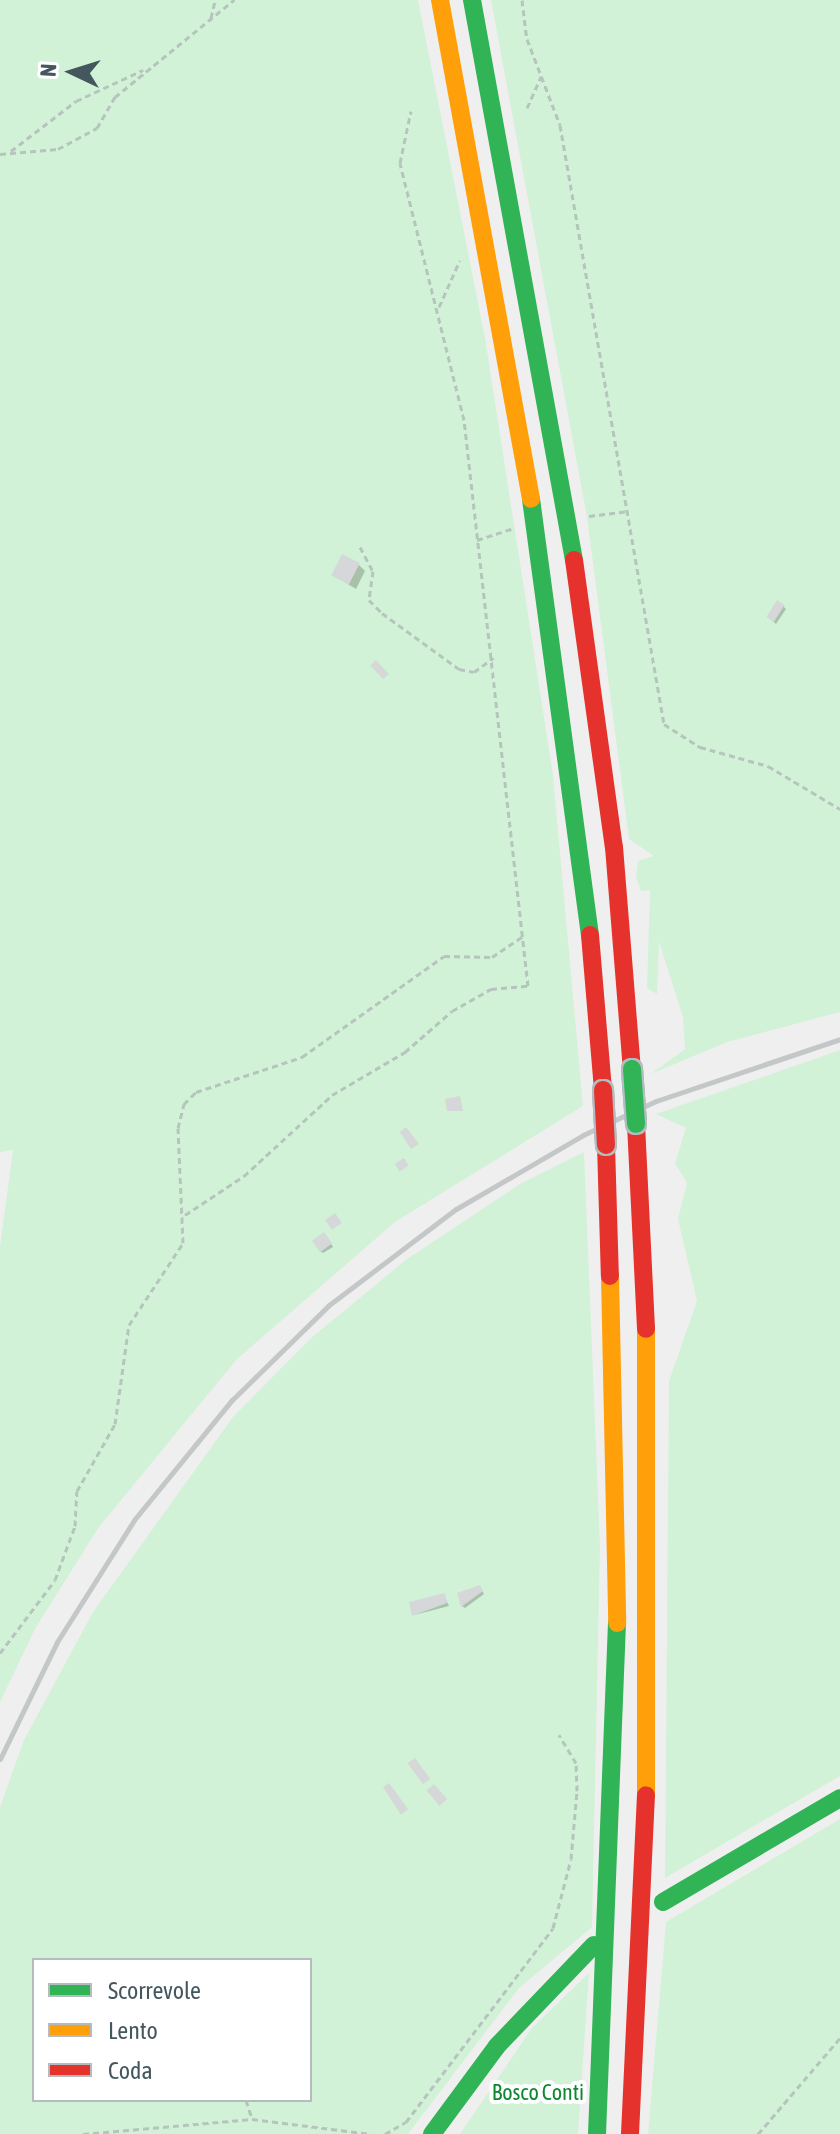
<!DOCTYPE html>
<html>
<head>
<meta charset="utf-8">
<style>
	body { margin:0 }
	#map { position:relative; width:840px; height:2134px; overflow:hidden; background:#f0efef; font-family:"Asap Condensed",sans-serif }
	div>[style] { position:absolute }
	.green>* { inset:0; background:#d1f2d6 }
	.shadow>* { inset:0; background:#0003 }
	.building>* { inset:0; background:#d6d7d8; transform-origin:0 0 }
	.path>* { height:3px; margin-top:-1.5px; transform-origin:0; background:repeating-linear-gradient(90deg,#b5c5bd 0 6px,transparent 0 10px) }
	.fast>* { height:18px; margin:-9px; padding:0 9px; transform-origin:9px; border-radius:9px; background:#30b455 }
	.slow>* { height:18px; margin:-9px; padding:0 9px; transform-origin:9px; border-radius:9px; background:#ff9f0a }
	.jam>* { height:18px; margin:-9px; padding:0 9px; transform-origin:9px; border-radius:9px; background:#e5322d }
	.rail>* { height:5px; margin:-2.5px; padding:0 2.5px; transform-origin:2.5px; border-radius:2.5px; background:#c4c7c8 }
	.bridges { filter:drop-shadow(2px 0 #b3bcc0) drop-shadow(-2px 0 #b3bcc0) drop-shadow(0 2px #b3bcc0) drop-shadow(0 -2px #b3bcc0) }
	.fast-bridge>* { height:18px; margin:-9px; padding:0 9px; transform-origin:9px; border-radius:9px; background:#30b455 }
	.jam-bridge>* { height:18px; margin:-9px; padding:0 9px; transform-origin:9px; border-radius:9px; background:#e5322d }
	span { translate:-50% -50%; white-space:nowrap; text-align:center; line-height:1.15; -webkit-text-stroke:8px #fff; paint-order:stroke }
	.park-label { font-size:22px; color:#0c8830 }
	.legend { position:absolute; left:32px; top:1958px; width:280px; height:144px; box-sizing:border-box; background:#fff; border:2px solid #b4bcbf; margin:0; padding:10px 14px; list-style:none; font-size:24px; color:#44575e }
	.legend li { display:flex; align-items:center; gap:16px; height:40px }
	.legend b { width:40px; border:2px solid #b4bcbf }
	.north { position:absolute; left:32px; top:32px; width:80px; height:80px; -webkit-text-stroke:6px #fff; paint-order:stroke; rotate:274deg; font-size:22px; font-weight:700; line-height:32px; text-align:center; color:#44575e }
	.north::after { content:''; display:block; margin:auto; width:28px; height:36px; background:#44575e; clip-path:polygon(50% 0,100% 100%,50% 72%,0 100%) }
</style>
</head>
<body>
<div id="map">
	<div class="green">
		<div style="clip-path:polygon(0 0,418px 0,485px 338px,553px 775px,583px 1106px,395px 1222px,237px 1359px,99px 1527px,36px 1627px,0 1702px,0 1246px,13px 1150px,0 1152px)"></div>
		<div style="clip-path:polygon(491px 0,840px 0,840px 1012px,727px 1042px,651px 1074px,685px 1049px,683px 1017px,659px 942px,657px 994px,647px 988px,650px 890px,641px 891px,636px 877px,638px 861px,654px 856px,629px 839px,587px 517px)"></div>
		<div style="clip-path:polygon(840px 1050px,840px 1776px,665px 1878px,669px 1381px,697px 1301px,678px 1219px,687px 1183px,675px 1163px,686px 1128px,656px 1114px)"></div>
		<div style="clip-path:polygon(evenodd,584px 1152px,600px 1546px,592px 1927px,519px 1988px,408px 2134px,0 2134px,0 1807px,24px 1740px,93px 1612px,233px 1417px,311px 1338px,407px 1259px,520px 1184px,584px 1152px,34px 1960px,310px 1960px,310px 2100px,34px 2100px,34px 1960px)"></div>
		<div style="clip-path:polygon(840px 1819px,840px 2134px,648px 2134px,666px 1922px)"></div>
		<div style="clip-path:polygon(589px 1973px,578px 2134px,460px 2134px,532px 2028px)"></div>
	</div>
	<div class="shadow">
		<div style="clip-path:polygon(359px 565px,365px 571px,356px 589px,333px 575px)"></div>
		<div style="clip-path:polygon(783px 606px,786px 609px,776px 624px,768px 617px)"></div>
		<div style="clip-path:polygon(327px 1237px,333px 1247px,323px 1253px,320px 1251px)"></div>
		<div style="clip-path:polygon(480px 1587px,484px 1594px,465px 1608px,462px 1606px)"></div>
		<div style="clip-path:polygon(444px 1595px,449px 1606px,414px 1615px)"></div>
	</div>
	<div class="building">
		<div style="left:342px;top:554px;width:20px;height:24px;rotate:27deg"></div>
		<div style="left:777px;top:600px;width:9px;height:20px;rotate:32deg"></div>
		<div style="left:376px;top:660px;width:19px;height:8px;rotate:47deg"></div>
		<div style="clip-path:polygon(460px 1096px,463px 1111px,447px 1111px,445px 1099px)"></div>
		<div style="clip-path:polygon(406px 1127px,419px 1144px,411px 1149px,400px 1132px)"></div>
		<div style="left:404px;top:1158px;width:9px;height:11px;rotate:58deg"></div>
		<div style="left:335px;top:1213px;width:12px;height:12px;rotate:55deg"></div>
		<div style="left:324px;top:1232px;width:14px;height:15px;rotate:54deg"></div>
		<div style="clip-path:polygon(480px 1585px,483px 1591px,461px 1607px,457px 1593px)"></div>
		<div style="clip-path:polygon(445px 1593px,447px 1603px,412px 1616px,409px 1602px)"></div>
		<div style="left:415px;top:1758px;width:26px;height:9px;rotate:54deg"></div>
		<div style="clip-path:polygon(389px 1783px,408px 1809px,401px 1815px,383px 1787px)"></div>
		<div style="left:434px;top:1784px;width:20px;height:10px;rotate:49deg"></div>
	</div>
	<div class="path">
		<div style="left:522px;top:0;width:39px;rotate:83deg"></div>
		<div style="left:527px;top:39px;width:92px;rotate:69deg"></div>
		<div style="left:560px;top:125px;width:608px;rotate:80.15deg"></div>
		<div style="left:664px;top:724px;width:43px;rotate:32.6deg"></div>
		<div style="left:700px;top:747px;width:71px;rotate:15.6deg"></div>
		<div style="left:768px;top:766px;width:84px;rotate:30.8deg"></div>
		<div style="left:211px;top:18px;width:18px;rotate:-77deg"></div>
		<div style="left:527px;top:108px;width:35px;rotate:-66deg"></div>
		<div style="left:11px;top:151px;width:82px;rotate:-37.6deg"></div>
		<div style="left:76px;top:101px;width:74px;rotate:-24.8deg"></div>
		<div style="left:0;top:154px;width:58px;rotate:-4.9deg"></div>
		<div style="left:58px;top:149px;width:44px;rotate:-28.3deg"></div>
		<div style="left:97px;top:128px;width:36px;rotate:-60deg"></div>
		<div style="left:115px;top:97px;width:154px;rotate:-39.2deg"></div>
		<div style="left:439px;top:307px;width:51px;rotate:-65.9deg"></div>
		<div style="left:589px;top:516px;width:40px;rotate:-7.1deg"></div>
		<div style="left:477px;top:540px;width:38px;rotate:-18deg"></div>
		<div style="left:360px;top:547px;width:27px;rotate:62deg"></div>
		<div style="left:373px;top:571px;width:29px;rotate:98deg"></div>
		<div style="left:369px;top:600px;width:18px;rotate:45deg"></div>
		<div style="left:382px;top:613px;width:95px;rotate:36deg"></div>
		<div style="left:459px;top:669px;width:15px;rotate:11deg"></div>
		<div style="left:474px;top:672px;width:24px;rotate:-36deg"></div>
		<div style="left:185px;top:1215px;width:71px;rotate:-33.5deg"></div>
		<div style="left:244px;top:1176px;width:120px;rotate:-42.6deg"></div>
		<div style="left:332px;top:1095px;width:85px;rotate:-30.5deg"></div>
		<div style="left:405px;top:1052px;width:62px;rotate:-41.1deg"></div>
		<div style="left:452px;top:1011px;width:45px;rotate:-29.4deg"></div>
		<div style="left:491px;top:989px;width:37px;rotate:-5deg"></div>
		<div style="left:528px;top:986px;width:570px;rotate:-96.45deg"></div>
		<div style="left:464px;top:420px;width:265px;rotate:-104deg"></div>
		<div style="left:400px;top:163px;width:53px;rotate:-78.1deg"></div>
		<div style="left:0;top:1653px;width:91px;rotate:-53deg"></div>
		<div style="left:55px;top:1580px;width:58px;rotate:-69.7deg"></div>
		<div style="left:75px;top:1526px;width:35px;rotate:-87deg"></div>
		<div style="left:77px;top:1491px;width:77px;rotate:-60.4deg"></div>
		<div style="left:115px;top:1424px;width:100px;rotate:-82deg"></div>
		<div style="left:129px;top:1325px;width:98px;rotate:-56.6deg"></div>
		<div style="left:183px;top:1243px;width:115px;rotate:-92.5deg"></div>
		<div style="left:178px;top:1128px;width:25px;rotate:-76deg"></div>
		<div style="left:184px;top:1104px;width:17px;rotate:-45deg"></div>
		<div style="left:196px;top:1092px;width:112px;rotate:-18.3deg"></div>
		<div style="left:302px;top:1057px;width:174px;rotate:-35.4deg"></div>
		<div style="left:444px;top:956px;width:48px;rotate:1.2deg"></div>
		<div style="left:492px;top:957px;width:40px;rotate:-34deg"></div>
		<div style="left:246px;top:2100px;width:20px;rotate:72deg"></div>
		<div style="left:83px;top:2134px;width:170px;rotate:-5.1deg"></div>
		<div style="left:252px;top:2119px;width:120px;rotate:7.2deg"></div>
		<div style="left:385px;top:2134px;width:24px;rotate:-30deg"></div>
		<div style="left:406px;top:2122px;width:243px;rotate:-52.8deg"></div>
		<div style="left:553px;top:1928px;width:71px;rotate:-75.4deg"></div>
		<div style="left:571px;top:1859px;width:68px;rotate:-85deg"></div>
		<div style="left:577px;top:1791px;width:28px;rotate:-92deg"></div>
		<div style="left:576px;top:1763px;width:33px;rotate:-121deg"></div>
		<div style="left:758px;top:2134px;width:126px;rotate:-49.5deg"></div>
	</div>
	<div class="fast">
		<div style="left:472px;top:0;width:569px;rotate:79.68deg"></div>
		<div style="left:531px;top:499px;width:440px;rotate:82.3deg"></div>
		<div style="left:663px;top:1902px;width:205px;rotate:-30.4deg"></div>
		<div style="left:432px;top:2134px;width:109px;rotate:-53.5deg"></div>
		<div style="left:497px;top:2046px;width:140px;rotate:-46.2deg"></div>
		<div style="left:597px;top:2134px;width:511px;rotate:-87.76deg"></div>
	</div>
	<div class="slow">
		<div style="left:440px;top:0;width:507px;rotate:79.66deg"></div>
		<div style="left:610px;top:1276px;width:347px;rotate:88.8deg"></div>
		<div style="left:646px;top:1329px;width:466px;rotate:90deg"></div>
	</div>
	<div class="jam">
		<div style="left:574px;top:560px;width:290px;rotate:82.1deg"></div>
		<div style="left:614px;top:847px;width:223px;rotate:85.4deg"></div>
		<div style="left:590px;top:935px;width:156px;rotate:85.2deg"></div>
		<div style="left:636px;top:1124px;width:205px;rotate:87.2deg"></div>
		<div style="left:606px;top:1145px;width:131px;rotate:88.3deg"></div>
		<div style="left:630px;top:2134px;width:339px;rotate:-87.3deg"></div>
	</div>
	<div class="rail">
		<div style="left:0;top:1759px;width:130px;rotate:-64deg"></div>
		<div style="left:57px;top:1642px;width:144px;rotate:-57.7deg"></div>
		<div style="left:134px;top:1520px;width:155px;rotate:-50.8deg"></div>
		<div style="left:232px;top:1400px;width:136px;rotate:-44.4deg"></div>
		<div style="left:329px;top:1305px;width:159px;rotate:-37.1deg"></div>
		<div style="left:456px;top:1209px;width:147px;rotate:-30.2deg"></div>
		<div style="left:583px;top:1135px;width:81px;rotate:-25deg"></div>
		<div style="left:656px;top:1101px;width:194px;rotate:-18.6deg"></div>
	</div>
	<div class="bridges">
		<div class="fast-bridge">
			<div style="left:632px;top:1069px;width:55px;rotate:85.8deg"></div>
		</div>
		<div class="jam-bridge">
			<div style="left:603px;top:1090px;width:55px;rotate:86.9deg"></div>
		</div>
	</div>
	<div class="park-label">
		<span style="left:538px;top:2093px">Bosco Conti</span>
	</div>
	<ul class="legend">
	<li><b style="height:10px;background:#30b455"></b>Scorrevole</li>
	<li><b style="height:10px;background:#ff9f0a"></b>Lento</li>
	<li><b style="height:10px;background:#e5322d"></b>Coda</li>
	</ul>
	<div class="north">N</div>
</div>
</body>
</html>
